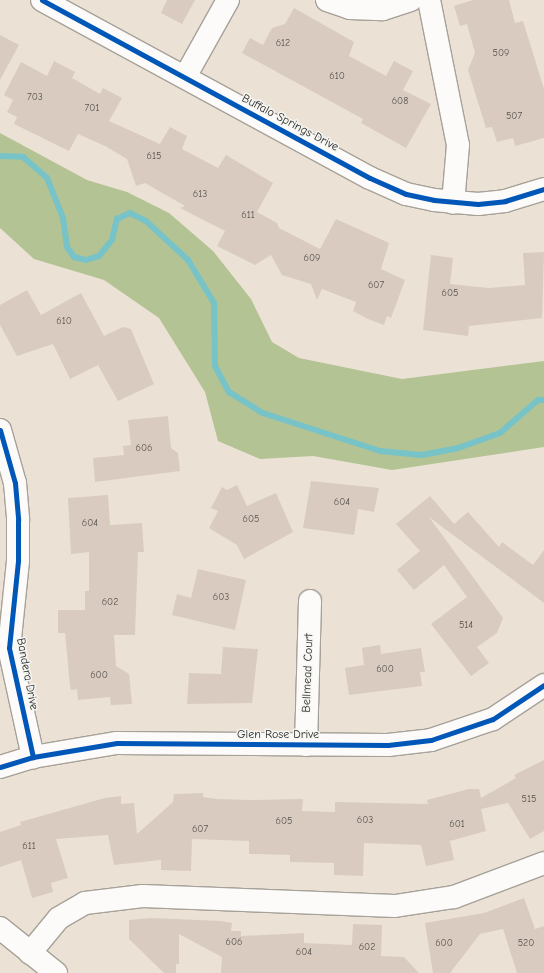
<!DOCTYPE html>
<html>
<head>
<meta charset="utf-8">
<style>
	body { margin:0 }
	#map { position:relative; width:544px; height:973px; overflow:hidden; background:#ebe2d5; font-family:"Comic Neue",sans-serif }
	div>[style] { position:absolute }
	.forest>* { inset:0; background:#b3c394 }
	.stream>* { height:6px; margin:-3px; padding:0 3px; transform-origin:3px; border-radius:3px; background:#78c3c7 }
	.building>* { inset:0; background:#d9cbbf }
	.roads { filter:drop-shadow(1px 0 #a6a199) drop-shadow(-1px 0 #a6a199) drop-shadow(0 1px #a6a199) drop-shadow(0 -1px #a6a199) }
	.minor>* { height:22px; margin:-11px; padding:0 11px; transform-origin:11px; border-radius:11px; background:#fcfbf9 }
	.cycleway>* { height:5px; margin:-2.5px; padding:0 2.5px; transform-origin:2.5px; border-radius:2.5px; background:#0057b8 }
	span { translate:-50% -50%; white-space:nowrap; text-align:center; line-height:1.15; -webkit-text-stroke:3px #f6f6f2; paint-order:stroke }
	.number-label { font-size:10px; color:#585451 }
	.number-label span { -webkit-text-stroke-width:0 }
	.street-label { font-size:12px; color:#2b2b2b }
</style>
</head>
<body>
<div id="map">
	<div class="forest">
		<div style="clip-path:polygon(0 133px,87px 180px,127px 192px,169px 213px,213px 251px,251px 299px,272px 342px,299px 358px,402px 379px,544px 361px,544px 447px,392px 470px,313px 456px,260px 459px,218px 441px,205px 392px,159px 318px,104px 280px,34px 259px,0 228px)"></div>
	</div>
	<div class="stream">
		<div style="left:0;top:156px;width:23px;rotate:2deg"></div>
		<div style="left:23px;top:157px;width:32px;rotate:41deg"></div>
		<div style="left:47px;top:178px;width:43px;rotate:68.2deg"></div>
		<div style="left:63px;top:218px;width:29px;rotate:82deg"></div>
		<div style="left:67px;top:247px;width:12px;rotate:55deg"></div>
		<div style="left:74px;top:257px;width:12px;rotate:14deg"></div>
		<div style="left:86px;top:260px;width:14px;rotate:-17deg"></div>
		<div style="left:99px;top:256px;width:21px;rotate:-51deg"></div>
		<div style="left:112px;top:240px;width:22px;rotate:-77deg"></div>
		<div style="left:117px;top:219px;width:14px;rotate:-25deg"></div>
		<div style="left:130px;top:213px;width:18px;rotate:27deg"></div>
		<div style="left:146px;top:221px;width:57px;rotate:42.9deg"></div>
		<div style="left:188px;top:260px;width:50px;rotate:58.8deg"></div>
		<div style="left:214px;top:303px;width:63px;rotate:89.1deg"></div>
		<div style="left:215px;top:366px;width:30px;rotate:62deg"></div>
		<div style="left:229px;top:392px;width:40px;rotate:32deg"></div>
		<div style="left:263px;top:413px;width:123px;rotate:18deg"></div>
		<div style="left:380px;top:451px;width:42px;rotate:5.4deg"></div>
		<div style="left:422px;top:455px;width:37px;rotate:-11deg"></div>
		<div style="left:458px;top:448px;width:45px;rotate:-19.7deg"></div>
		<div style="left:500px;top:433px;width:50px;rotate:-41deg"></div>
		<div style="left:538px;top:400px;width:6px"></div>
	</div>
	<div class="building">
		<div style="clip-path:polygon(167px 0,195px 0,182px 24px,161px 13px)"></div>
		<div style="clip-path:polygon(473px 0,509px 0,515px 23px,523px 21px,544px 89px,544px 138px,515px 146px,513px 138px,497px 142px,492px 127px,486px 128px,468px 70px,475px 53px,467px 24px,460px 26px,454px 6px)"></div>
		<div style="clip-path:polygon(294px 8px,354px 42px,349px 56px,386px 76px,394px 61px,413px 71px,403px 90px,431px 104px,406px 148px,361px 123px,363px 119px,242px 53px,250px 38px,263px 45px,272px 28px,285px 24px)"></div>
		<div style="clip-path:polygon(0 35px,19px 45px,0 80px)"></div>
		<div style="clip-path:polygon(54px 61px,75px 72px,72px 78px,100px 94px,103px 88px,122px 98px,109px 121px,160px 144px,170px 127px,187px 136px,182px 149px,218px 168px,226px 155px,273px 183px,257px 212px,277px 223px,279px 228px,320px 249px,336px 219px,389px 243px,381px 269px,405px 280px,391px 318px,387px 316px,384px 325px,368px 319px,353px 311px,356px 302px,322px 289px,317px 300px,311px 284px,282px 275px,271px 255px,255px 265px,217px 246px,225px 231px,180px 208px,185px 206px,145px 183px,136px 186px,127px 159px,105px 146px,78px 134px,69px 151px,14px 124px,17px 117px,7px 112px,13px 100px,4px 95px,21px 62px,47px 76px)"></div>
		<div style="clip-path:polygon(544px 252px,542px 318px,469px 326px,468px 336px,423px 330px,431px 255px,453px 258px,450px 284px,489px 288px,525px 285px,523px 253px)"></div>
		<div style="clip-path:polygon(27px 290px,41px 315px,81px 293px,104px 336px,123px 327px,131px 329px,154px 384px,118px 401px,98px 365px,70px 379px,53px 344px,17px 356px,0 325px,0 305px)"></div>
		<div style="clip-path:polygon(168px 416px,171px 448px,178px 453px,180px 471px,95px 482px,93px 458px,124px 455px,123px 446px,131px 445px,128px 420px)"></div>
		<div style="clip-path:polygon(311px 481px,379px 488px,374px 512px,358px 509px,354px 535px,303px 528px)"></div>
		<div style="clip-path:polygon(237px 485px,247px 506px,276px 493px,293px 532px,244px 559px,237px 545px,209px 528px,218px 511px,211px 508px,222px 487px,227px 490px)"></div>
		<div style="clip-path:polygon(108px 495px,110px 525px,142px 523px,144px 552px,138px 552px,135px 635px,114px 635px,116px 666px,129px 674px,132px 704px,111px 705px,110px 697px,78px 700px,77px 689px,71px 690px,70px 686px,65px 633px,58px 633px,58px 610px,85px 610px,85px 591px,89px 591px,89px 552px,71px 554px,68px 498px)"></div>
		<div style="clip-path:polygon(430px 496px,454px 524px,468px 512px,499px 547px,502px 542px,533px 565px,544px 550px,544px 603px,429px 517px,503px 618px,497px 633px,477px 647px,489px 663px,471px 676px,431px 624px,467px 597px,444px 565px,414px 590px,397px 570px,420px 551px,396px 524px)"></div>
		<div style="clip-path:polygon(198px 569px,246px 580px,235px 630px,172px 615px,177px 594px,191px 598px)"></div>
		<div style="clip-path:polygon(380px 645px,381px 654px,421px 648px,425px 672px,420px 672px,422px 686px,349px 695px,345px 668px,364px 665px,362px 648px)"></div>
		<div style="clip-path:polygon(223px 647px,258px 649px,252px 703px,187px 704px,189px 673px,221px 674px)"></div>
		<div style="clip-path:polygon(544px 760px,544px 831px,530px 839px,508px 803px,481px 809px,486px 831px,450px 841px,454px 860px,426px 866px,421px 845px,364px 843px,363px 876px,334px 875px,334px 863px,290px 862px,290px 855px,249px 854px,249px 841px,192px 839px,191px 871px,161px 870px,161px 860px,114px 865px,108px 835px,56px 839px,68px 878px,51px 883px,53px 892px,32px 898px,21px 860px,0 867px,0 832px,21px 825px,20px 822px,105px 798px,121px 796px,121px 804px,134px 803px,137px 834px,173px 802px,174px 794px,203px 793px,203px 797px,217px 799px,250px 800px,303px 799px,302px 811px,335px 812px,335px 802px,428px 804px,427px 800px,469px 789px,479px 789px,481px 798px,516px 778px,514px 775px)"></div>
		<div style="clip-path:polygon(524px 898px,535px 929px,544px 926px,544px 973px,517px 973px,503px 929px,480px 934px,450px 973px,433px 973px,425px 923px,484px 913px)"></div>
		<div style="clip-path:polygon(151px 918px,222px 921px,232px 923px,231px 931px,241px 931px,241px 936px,304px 933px,304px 943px,352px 945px,353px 924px,382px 925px,381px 956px,404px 957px,419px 973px,221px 973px,222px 957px,179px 934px,179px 964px,176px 964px,176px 973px,164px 973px,129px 939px,129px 920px)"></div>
	</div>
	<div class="roads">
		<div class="minor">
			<div style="left:42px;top:0;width:373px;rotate:28.5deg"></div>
			<div style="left:370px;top:178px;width:39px;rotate:24deg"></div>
			<div style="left:406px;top:194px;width:29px;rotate:12deg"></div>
			<div style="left:434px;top:200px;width:44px;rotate:5.2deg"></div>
			<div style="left:478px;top:204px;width:27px;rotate:-6deg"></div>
			<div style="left:505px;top:201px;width:41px;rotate:-17.1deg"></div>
			<div style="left:327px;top:0;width:24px;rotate:19deg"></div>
			<div style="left:350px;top:8px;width:33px;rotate:2deg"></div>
			<div style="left:383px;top:9px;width:29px;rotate:-18deg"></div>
			<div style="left:429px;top:0;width:148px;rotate:78.7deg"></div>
			<div style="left:458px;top:145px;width:58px;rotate:94.9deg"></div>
			<div style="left:185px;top:77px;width:88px;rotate:-60.8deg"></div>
			<div style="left:0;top:430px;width:55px;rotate:74.2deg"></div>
			<div style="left:15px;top:483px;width:37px;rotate:85deg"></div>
			<div style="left:18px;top:520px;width:41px;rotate:90deg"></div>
			<div style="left:18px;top:561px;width:87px;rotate:95.9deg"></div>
			<div style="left:9px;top:648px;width:112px;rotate:77.6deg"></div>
			<div style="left:306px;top:745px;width:144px;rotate:-88.4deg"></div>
			<div style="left:0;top:767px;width:34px;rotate:-17deg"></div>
			<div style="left:33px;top:757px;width:85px;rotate:-9.5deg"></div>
			<div style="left:117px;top:743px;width:271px;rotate:0.4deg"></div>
			<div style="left:388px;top:745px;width:43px;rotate:-6.6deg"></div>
			<div style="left:431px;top:740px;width:65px;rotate:-18.7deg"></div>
			<div style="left:493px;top:719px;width:61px;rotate:-33.7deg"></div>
			<div style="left:0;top:928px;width:72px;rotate:38.8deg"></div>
			<div style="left:30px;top:953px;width:45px;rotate:-50.4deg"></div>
			<div style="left:59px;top:918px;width:30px;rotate:-30deg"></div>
			<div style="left:85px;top:903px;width:58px;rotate:-6.9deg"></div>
			<div style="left:143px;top:896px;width:252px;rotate:2.3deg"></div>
			<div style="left:395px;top:906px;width:60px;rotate:-8.7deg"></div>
			<div style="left:454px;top:897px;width:96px;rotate:-20.7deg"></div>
		</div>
	</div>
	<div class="cycleway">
		<div style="left:42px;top:0;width:373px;rotate:28.5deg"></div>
		<div style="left:370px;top:178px;width:39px;rotate:24deg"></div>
		<div style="left:406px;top:194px;width:29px;rotate:12deg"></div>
		<div style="left:434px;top:200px;width:44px;rotate:5.2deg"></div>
		<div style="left:478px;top:204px;width:27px;rotate:-6deg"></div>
		<div style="left:505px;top:201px;width:41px;rotate:-17.1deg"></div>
		<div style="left:0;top:430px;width:55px;rotate:74.2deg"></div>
		<div style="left:15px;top:483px;width:37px;rotate:85deg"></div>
		<div style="left:18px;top:520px;width:41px;rotate:90deg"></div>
		<div style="left:18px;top:561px;width:87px;rotate:95.9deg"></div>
		<div style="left:9px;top:648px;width:112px;rotate:77.6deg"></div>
		<div style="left:0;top:767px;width:34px;rotate:-17deg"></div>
		<div style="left:33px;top:757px;width:85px;rotate:-9.5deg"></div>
		<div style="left:117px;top:743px;width:271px;rotate:0.4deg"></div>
		<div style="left:388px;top:745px;width:43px;rotate:-6.6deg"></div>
		<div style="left:431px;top:740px;width:65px;rotate:-18.7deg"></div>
		<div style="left:493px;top:719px;width:61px;rotate:-33.7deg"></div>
	</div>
	<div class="number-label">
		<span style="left:283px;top:44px">612</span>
		<span style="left:501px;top:54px">509</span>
		<span style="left:337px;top:77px">610</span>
		<span style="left:35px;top:98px">703</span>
		<span style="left:400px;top:102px">608</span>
		<span style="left:92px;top:109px">701</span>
		<span style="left:514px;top:117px">507</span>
		<span style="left:154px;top:157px">615</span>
		<span style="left:200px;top:195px">613</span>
		<span style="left:248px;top:216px">611</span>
		<span style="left:312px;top:259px">609</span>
		<span style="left:376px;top:286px">607</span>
		<span style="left:450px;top:294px">605</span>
		<span style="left:64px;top:322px">610</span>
		<span style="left:144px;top:449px">606</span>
		<span style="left:342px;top:503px">604</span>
		<span style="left:251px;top:520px">605</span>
		<span style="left:90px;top:524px">604</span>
		<span style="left:221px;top:598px">603</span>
		<span style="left:110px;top:603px">602</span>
		<span style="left:466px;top:626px">514</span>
		<span style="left:385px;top:670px">600</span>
		<span style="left:99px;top:676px">600</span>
		<span style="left:529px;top:800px">515</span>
		<span style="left:365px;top:821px">603</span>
		<span style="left:284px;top:822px">605</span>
		<span style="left:457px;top:825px">601</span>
		<span style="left:200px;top:830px">607</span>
		<span style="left:29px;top:847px">611</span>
		<span style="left:234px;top:943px">606</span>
		<span style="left:444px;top:944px">600</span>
		<span style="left:526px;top:944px">520</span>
		<span style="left:367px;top:948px">602</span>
		<span style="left:304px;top:953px">604</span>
	</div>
	<div class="street-label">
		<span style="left:290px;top:123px;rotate:28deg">Buffalo Springs Drive</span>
		<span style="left:308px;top:673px;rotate:-88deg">Bellmead Court</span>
		<span style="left:27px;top:674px;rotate:79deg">Bandera Drive</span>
		<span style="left:278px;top:735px">Glen Rose Drive</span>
	</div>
</div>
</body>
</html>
